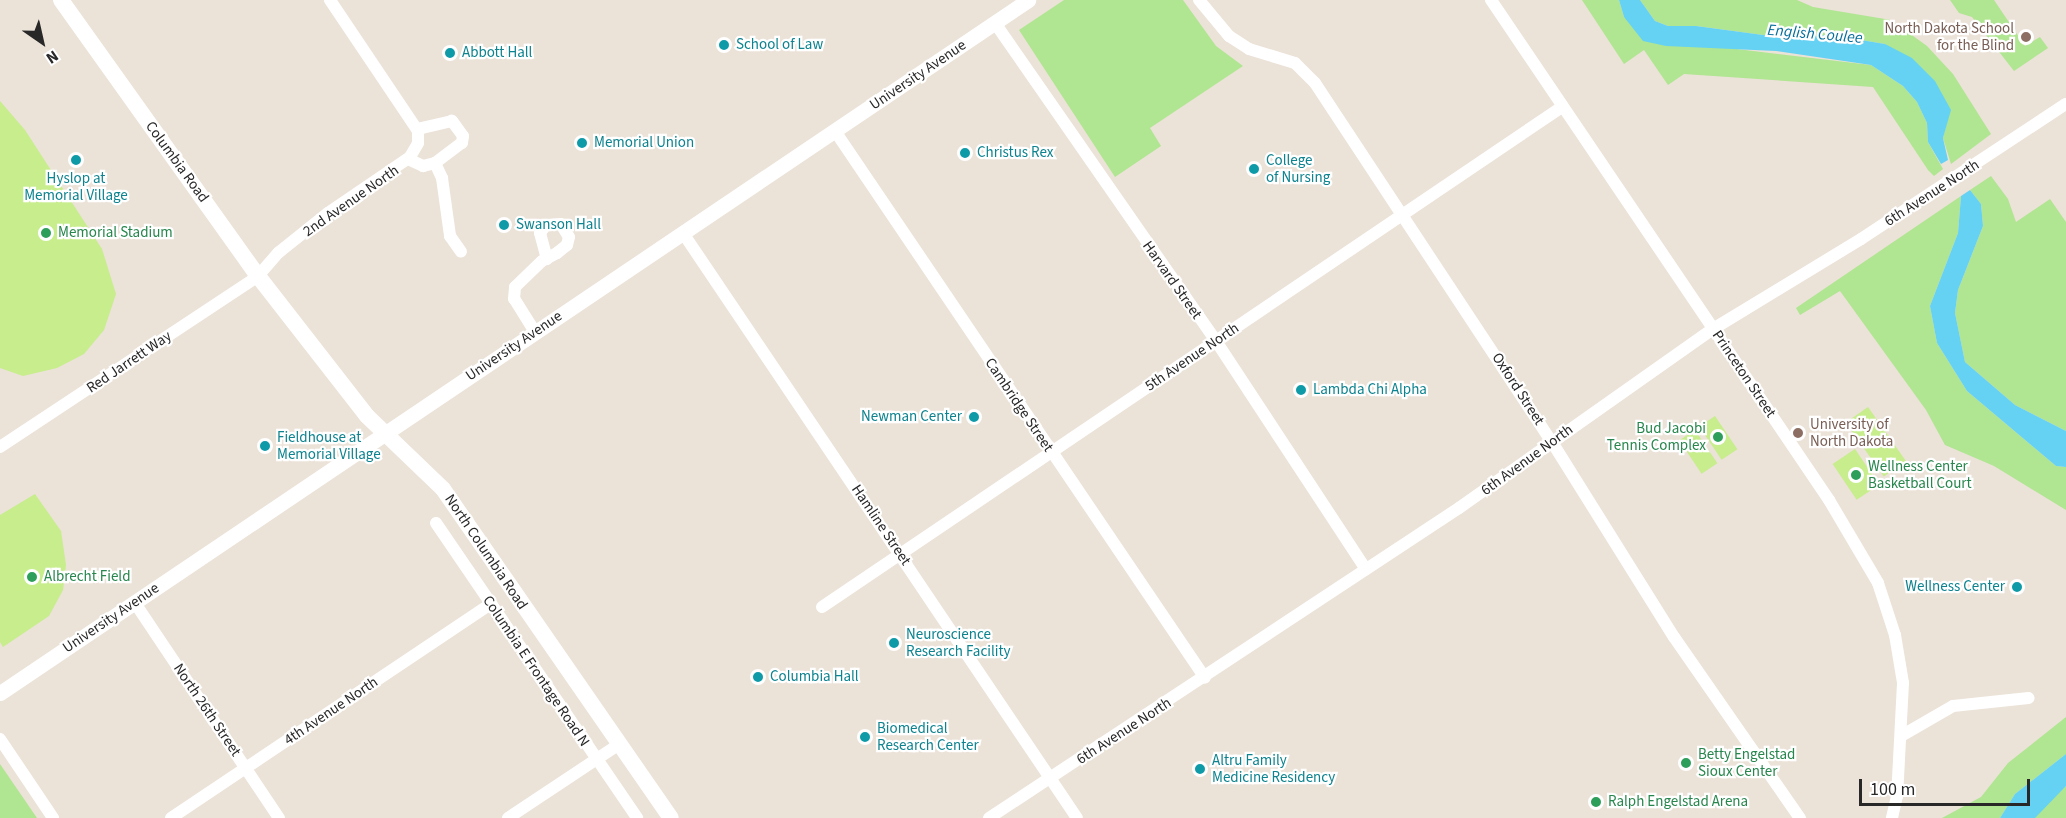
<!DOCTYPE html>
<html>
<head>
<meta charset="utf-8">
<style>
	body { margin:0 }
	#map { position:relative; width:2066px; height:818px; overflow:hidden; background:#ebe2d8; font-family:"Source Sans 3",sans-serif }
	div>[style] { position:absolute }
	.green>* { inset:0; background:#b0e591 }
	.pitch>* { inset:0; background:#c7ed8c; transform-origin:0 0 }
	.water>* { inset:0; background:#65d2f4 }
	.minor>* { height:12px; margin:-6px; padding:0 6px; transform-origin:6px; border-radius:6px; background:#fff }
	.tertiary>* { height:15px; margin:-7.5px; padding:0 7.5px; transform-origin:7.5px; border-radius:7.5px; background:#fff }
	.secondary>* { height:16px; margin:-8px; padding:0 8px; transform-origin:8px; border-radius:8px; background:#fff }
	.dots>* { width:16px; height:16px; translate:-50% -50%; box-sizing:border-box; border:3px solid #fff; border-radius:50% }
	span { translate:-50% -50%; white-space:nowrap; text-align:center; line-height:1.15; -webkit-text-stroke:4.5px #fff; paint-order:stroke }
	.education-label { font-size:15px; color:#785e54 }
	.right { translate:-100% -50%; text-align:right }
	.left { translate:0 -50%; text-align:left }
	.culture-label { font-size:15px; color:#0d838f }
	.street-label { font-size:15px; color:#282828 }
	.leisure-label { font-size:15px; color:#27864d }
	.water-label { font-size:16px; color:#076e9c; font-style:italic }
	.north { position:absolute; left:12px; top:12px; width:60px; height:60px; -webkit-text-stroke:4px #fff; paint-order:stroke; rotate:146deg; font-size:16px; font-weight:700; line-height:24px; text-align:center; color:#282828 }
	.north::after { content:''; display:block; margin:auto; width:21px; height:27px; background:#282828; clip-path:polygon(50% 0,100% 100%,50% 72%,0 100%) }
	.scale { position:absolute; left:1859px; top:779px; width:171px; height:27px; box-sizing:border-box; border:3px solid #282828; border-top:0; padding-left:8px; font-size:18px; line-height:21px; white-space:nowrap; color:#282828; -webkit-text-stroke:4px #fff; paint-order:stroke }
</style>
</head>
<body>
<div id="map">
	<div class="green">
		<div style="clip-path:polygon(1064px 0,1183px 0,1216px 46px,1243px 66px,1150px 128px,1161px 146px,1115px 177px,1019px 30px)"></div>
		<div style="clip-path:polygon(1582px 0,1619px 0,1624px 17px,1720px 47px,1871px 65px,1903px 86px,1917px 102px,1927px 123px,1928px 142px,1943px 169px,1934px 176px,1928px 170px,1873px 87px,1684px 74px,1668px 85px,1644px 50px,1624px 64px)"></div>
		<div style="clip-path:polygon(1640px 0,1797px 0,1813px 7px,1891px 20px,1927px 46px,1953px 74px,1991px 134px,1951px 164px,1943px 138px,1950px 110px,1885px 44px,1831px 35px,1785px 38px,1696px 26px,1668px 26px,1655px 21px)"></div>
		<div style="clip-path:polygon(1950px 0,1994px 0,2025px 46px,2040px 37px,2048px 48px,2014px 71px,1972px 17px,1959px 13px)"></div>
		<div style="clip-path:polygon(1991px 176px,2008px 199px,2016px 222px,2050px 199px,2066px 222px,2066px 431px,2015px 405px,1965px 362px,1955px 313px,1958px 290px,1983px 226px,1981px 204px,1970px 190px)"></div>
		<div style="clip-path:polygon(1961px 196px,1958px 233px,1930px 306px,1937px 343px,1967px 391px,2056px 466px,2066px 467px,2066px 510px,1994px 466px,1945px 445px,1926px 410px,1840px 291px,1800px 315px,1796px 308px)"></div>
		<div style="clip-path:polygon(2066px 717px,2066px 754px,2015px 794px,2000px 818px,1942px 818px,1981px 797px,2008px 763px)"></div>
		<div style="clip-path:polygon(0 764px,37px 818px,0 818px)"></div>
		<div style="clip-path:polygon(2066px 786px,2066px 818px,2035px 818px,2036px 812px)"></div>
	</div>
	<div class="pitch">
		<div style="clip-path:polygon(0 101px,25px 130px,102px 249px,116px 294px,104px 330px,84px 354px,57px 368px,23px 376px,0 368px)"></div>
		<div style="left:1868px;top:407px;width:66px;height:27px;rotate:55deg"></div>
		<div style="left:1715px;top:416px;width:40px;height:19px;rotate:56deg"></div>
		<div style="left:1695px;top:430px;width:40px;height:19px;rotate:56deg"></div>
		<div style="left:1855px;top:449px;width:43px;height:27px;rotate:56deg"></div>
		<div style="clip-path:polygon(35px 494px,61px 531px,66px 565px,63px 590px,49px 616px,3px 647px,0 642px,0 515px)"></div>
	</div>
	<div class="water">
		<div style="clip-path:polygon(1619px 0,1640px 0,1655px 21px,1668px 26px,1696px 26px,1785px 38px,1831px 35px,1885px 44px,1912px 58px,1935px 81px,1951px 110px,1943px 138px,1948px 160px,1941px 164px,1928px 142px,1927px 123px,1917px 102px,1903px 86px,1871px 65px,1776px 51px,1666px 46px,1643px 41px,1624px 17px)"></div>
		<div style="clip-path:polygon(1970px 190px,1981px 204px,1983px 226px,1958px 290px,1955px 313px,1965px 362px,2015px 405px,2066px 431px,2066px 467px,2056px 466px,1967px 391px,1937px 343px,1930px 306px,1958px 233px,1961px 196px)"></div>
		<div style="clip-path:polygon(2066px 754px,2066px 786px,2035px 818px,2000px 818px,2015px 794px)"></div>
	</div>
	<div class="minor">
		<div style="left:1199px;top:0;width:47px;rotate:50.2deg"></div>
		<div style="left:1229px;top:36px;width:24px;rotate:33deg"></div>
		<div style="left:1249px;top:49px;width:48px;rotate:16.9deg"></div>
		<div style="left:1295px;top:63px;width:28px;rotate:45deg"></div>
		<div style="left:1315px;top:83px;width:430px;rotate:56.6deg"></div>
		<div style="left:1552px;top:442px;width:230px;rotate:58deg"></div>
		<div style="left:1674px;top:637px;width:221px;rotate:55.2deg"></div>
		<div style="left:1491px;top:0;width:604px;rotate:55.94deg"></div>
		<div style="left:1829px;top:500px;width:96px;rotate:59.4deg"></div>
		<div style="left:1878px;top:583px;width:55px;rotate:71.9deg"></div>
		<div style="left:1895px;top:635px;width:49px;rotate:80.5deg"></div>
		<div style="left:1903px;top:683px;width:113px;rotate:93deg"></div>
		<div style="left:1897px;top:796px;width:23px;rotate:103deg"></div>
		<div style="left:995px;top:23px;width:387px;rotate:55.2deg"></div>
		<div style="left:1216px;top:341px;width:273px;rotate:56.7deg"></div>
		<div style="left:835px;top:131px;width:660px;rotate:55.92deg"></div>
		<div style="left:408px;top:159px;width:17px;rotate:25deg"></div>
		<div style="left:423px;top:166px;width:12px;rotate:-14deg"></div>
		<div style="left:435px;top:163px;width:34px;rotate:-37deg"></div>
		<div style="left:462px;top:143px;width:7px;rotate:-82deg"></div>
		<div style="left:463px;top:136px;width:19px;rotate:-126deg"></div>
		<div style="left:452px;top:121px;width:36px;rotate:167deg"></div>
		<div style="left:435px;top:163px;width:17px;rotate:65deg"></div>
		<div style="left:442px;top:178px;width:59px;rotate:82.1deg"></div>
		<div style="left:450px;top:236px;width:19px;rotate:55deg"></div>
		<div style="left:683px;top:233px;width:705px;rotate:56.04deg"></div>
		<div style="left:535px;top:332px;width:39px;rotate:-122deg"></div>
		<div style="left:514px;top:299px;width:12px;rotate:-85deg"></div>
		<div style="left:515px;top:287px;width:37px;rotate:-44deg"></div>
		<div style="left:542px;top:261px;width:17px;rotate:-28deg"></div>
		<div style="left:557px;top:253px;width:13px;rotate:-39deg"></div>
		<div style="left:567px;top:245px;width:8px;rotate:-76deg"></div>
		<div style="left:569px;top:237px;width:15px;rotate:-122deg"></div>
		<div style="left:561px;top:224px;width:15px;rotate:176deg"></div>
		<div style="left:546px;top:225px;width:10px;rotate:127deg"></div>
		<div style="left:540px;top:233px;width:27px;rotate:75deg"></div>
		<div style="left:0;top:447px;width:310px;rotate:-33.5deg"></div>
		<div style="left:258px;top:276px;width:30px;rotate:-49deg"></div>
		<div style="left:278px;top:253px;width:64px;rotate:-38.7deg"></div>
		<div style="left:328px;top:213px;width:99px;rotate:-34.3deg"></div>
		<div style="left:410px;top:157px;width:16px;rotate:-60deg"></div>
		<div style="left:418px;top:143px;width:12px;rotate:-90deg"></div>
		<div style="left:418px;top:131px;width:158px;rotate:-123.9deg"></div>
		<div style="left:436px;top:523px;width:357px;rotate:55.7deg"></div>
		<div style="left:135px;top:603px;width:259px;rotate:56.2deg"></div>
		<div style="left:822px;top:607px;width:893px;rotate:-34.05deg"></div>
		<div style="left:1901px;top:736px;width:60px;rotate:-30deg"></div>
		<div style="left:1953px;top:706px;width:76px;rotate:-6deg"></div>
		<div style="left:0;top:739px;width:95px;rotate:56.1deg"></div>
		<div style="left:171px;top:818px;width:385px;rotate:-33.8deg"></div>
		<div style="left:508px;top:818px;width:132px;rotate:-33.6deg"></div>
		<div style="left:989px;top:818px;width:563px;rotate:-33.41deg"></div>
		<div style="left:1459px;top:508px;width:311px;rotate:-35.2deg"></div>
		<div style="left:1713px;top:329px;width:173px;rotate:-31.3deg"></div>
		<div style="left:1861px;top:239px;width:245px;rotate:-33.4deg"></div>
	</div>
	<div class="tertiary">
		<div style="left:0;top:693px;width:1240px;rotate:-33.98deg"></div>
	</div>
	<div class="secondary">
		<div style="left:61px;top:0;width:339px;rotate:54.5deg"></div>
		<div style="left:258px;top:276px;width:177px;rotate:52.1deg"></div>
		<div style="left:367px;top:416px;width:105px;rotate:43.8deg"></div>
		<div style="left:443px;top:489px;width:400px;rotate:55.3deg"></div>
	</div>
	<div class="dots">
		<div style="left:2026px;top:37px;background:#8d6e63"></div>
		<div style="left:724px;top:45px;background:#0f9aa8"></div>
		<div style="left:450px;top:53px;background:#0f9aa8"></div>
		<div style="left:582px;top:143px;background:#0f9aa8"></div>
		<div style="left:965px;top:153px;background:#0f9aa8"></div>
		<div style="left:76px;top:160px;background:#0f9aa8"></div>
		<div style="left:1254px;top:169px;background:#0f9aa8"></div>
		<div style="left:504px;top:225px;background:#0f9aa8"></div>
		<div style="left:46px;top:233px;background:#2e9e5b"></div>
		<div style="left:1301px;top:390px;background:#0f9aa8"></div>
		<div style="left:974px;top:417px;background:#0f9aa8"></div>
		<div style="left:1798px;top:433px;background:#8d6e63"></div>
		<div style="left:1718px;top:437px;background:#2e9e5b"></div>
		<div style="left:265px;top:446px;background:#0f9aa8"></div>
		<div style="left:1856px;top:475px;background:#2e9e5b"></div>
		<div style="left:32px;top:577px;background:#2e9e5b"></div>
		<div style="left:2017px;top:587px;background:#0f9aa8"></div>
		<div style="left:894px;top:643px;background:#0f9aa8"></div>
		<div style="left:758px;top:677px;background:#0f9aa8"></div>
		<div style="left:865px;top:737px;background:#0f9aa8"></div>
		<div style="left:1686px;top:763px;background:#2e9e5b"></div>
		<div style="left:1200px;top:769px;background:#0f9aa8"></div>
		<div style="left:1596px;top:802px;background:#2e9e5b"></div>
	</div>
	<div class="education-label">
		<span class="right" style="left:2014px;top:37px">North Dakota School<br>for the Blind</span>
		<span class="left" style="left:1810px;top:433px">University of<br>North Dakota</span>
	</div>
	<div class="culture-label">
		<span class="left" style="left:736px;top:45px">School of Law</span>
		<span class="left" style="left:462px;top:53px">Abbott Hall</span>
		<span class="left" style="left:594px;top:143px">Memorial Union</span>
		<span class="left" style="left:977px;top:153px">Christus Rex</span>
		<span class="left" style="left:1266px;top:169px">College<br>of Nursing</span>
		<span style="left:76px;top:187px">Hyslop at<br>Memorial Village</span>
		<span class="left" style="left:516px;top:225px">Swanson Hall</span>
		<span class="left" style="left:1313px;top:390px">Lambda Chi Alpha</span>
		<span class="right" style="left:962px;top:417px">Newman Center</span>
		<span class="left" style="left:277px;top:446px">Fieldhouse at<br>Memorial Village</span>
		<span class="right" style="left:2005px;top:587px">Wellness Center</span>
		<span class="left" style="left:906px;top:643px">Neuroscience<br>Research Facility</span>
		<span class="left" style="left:770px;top:677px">Columbia Hall</span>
		<span class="left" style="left:877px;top:737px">Biomedical<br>Research Center</span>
		<span class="left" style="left:1212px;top:769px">Altru Family<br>Medicine Residency</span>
	</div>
	<div class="street-label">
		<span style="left:918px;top:75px;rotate:-34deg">University Avenue</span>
		<span style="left:177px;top:162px;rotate:54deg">Columbia Road</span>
		<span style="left:1932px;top:193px;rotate:-33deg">6th Avenue North</span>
		<span style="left:351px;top:201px;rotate:-35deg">2nd Avenue North</span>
		<span style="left:1172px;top:280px;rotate:55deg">Harvard Street</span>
		<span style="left:514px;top:346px;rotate:-34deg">University Avenue</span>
		<span style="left:1192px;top:357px;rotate:-34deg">5th Avenue North</span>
		<span style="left:129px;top:362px;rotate:-34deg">Red Jarrett Way</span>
		<span style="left:1744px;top:374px;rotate:56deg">Princeton Street</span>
		<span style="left:1518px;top:389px;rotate:57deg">Oxford Street</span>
		<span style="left:1019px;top:405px;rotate:56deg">Cambridge Street</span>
		<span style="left:1527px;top:460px;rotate:-36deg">6th Avenue North</span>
		<span style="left:881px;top:525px;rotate:56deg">Hamline Street</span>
		<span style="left:486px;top:552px;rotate:56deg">North Columbia Road</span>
		<span style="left:111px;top:618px;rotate:-34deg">University Avenue</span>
		<span style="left:536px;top:671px;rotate:56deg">Columbia E Frontage Road N</span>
		<span style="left:207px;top:710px;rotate:56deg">North 26th Street</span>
		<span style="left:331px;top:711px;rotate:-34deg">4th Avenue North</span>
		<span style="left:1124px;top:731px;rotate:-33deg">6th Avenue North</span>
	</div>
	<div class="leisure-label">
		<span class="left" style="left:58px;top:233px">Memorial Stadium</span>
		<span class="right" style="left:1706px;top:437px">Bud Jacobi<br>Tennis Complex</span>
		<span class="left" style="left:1868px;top:475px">Wellness Center<br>Basketball Court</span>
		<span class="left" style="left:44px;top:577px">Albrecht Field</span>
		<span class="left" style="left:1698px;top:763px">Betty Engelstad<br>Sioux Center</span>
		<span class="left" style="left:1608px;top:802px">Ralph Engelstad Arena</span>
	</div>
	<div class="water-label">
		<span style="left:1815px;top:34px;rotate:5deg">English Coulee</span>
	</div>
	<div class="north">N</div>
	<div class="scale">100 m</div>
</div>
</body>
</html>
